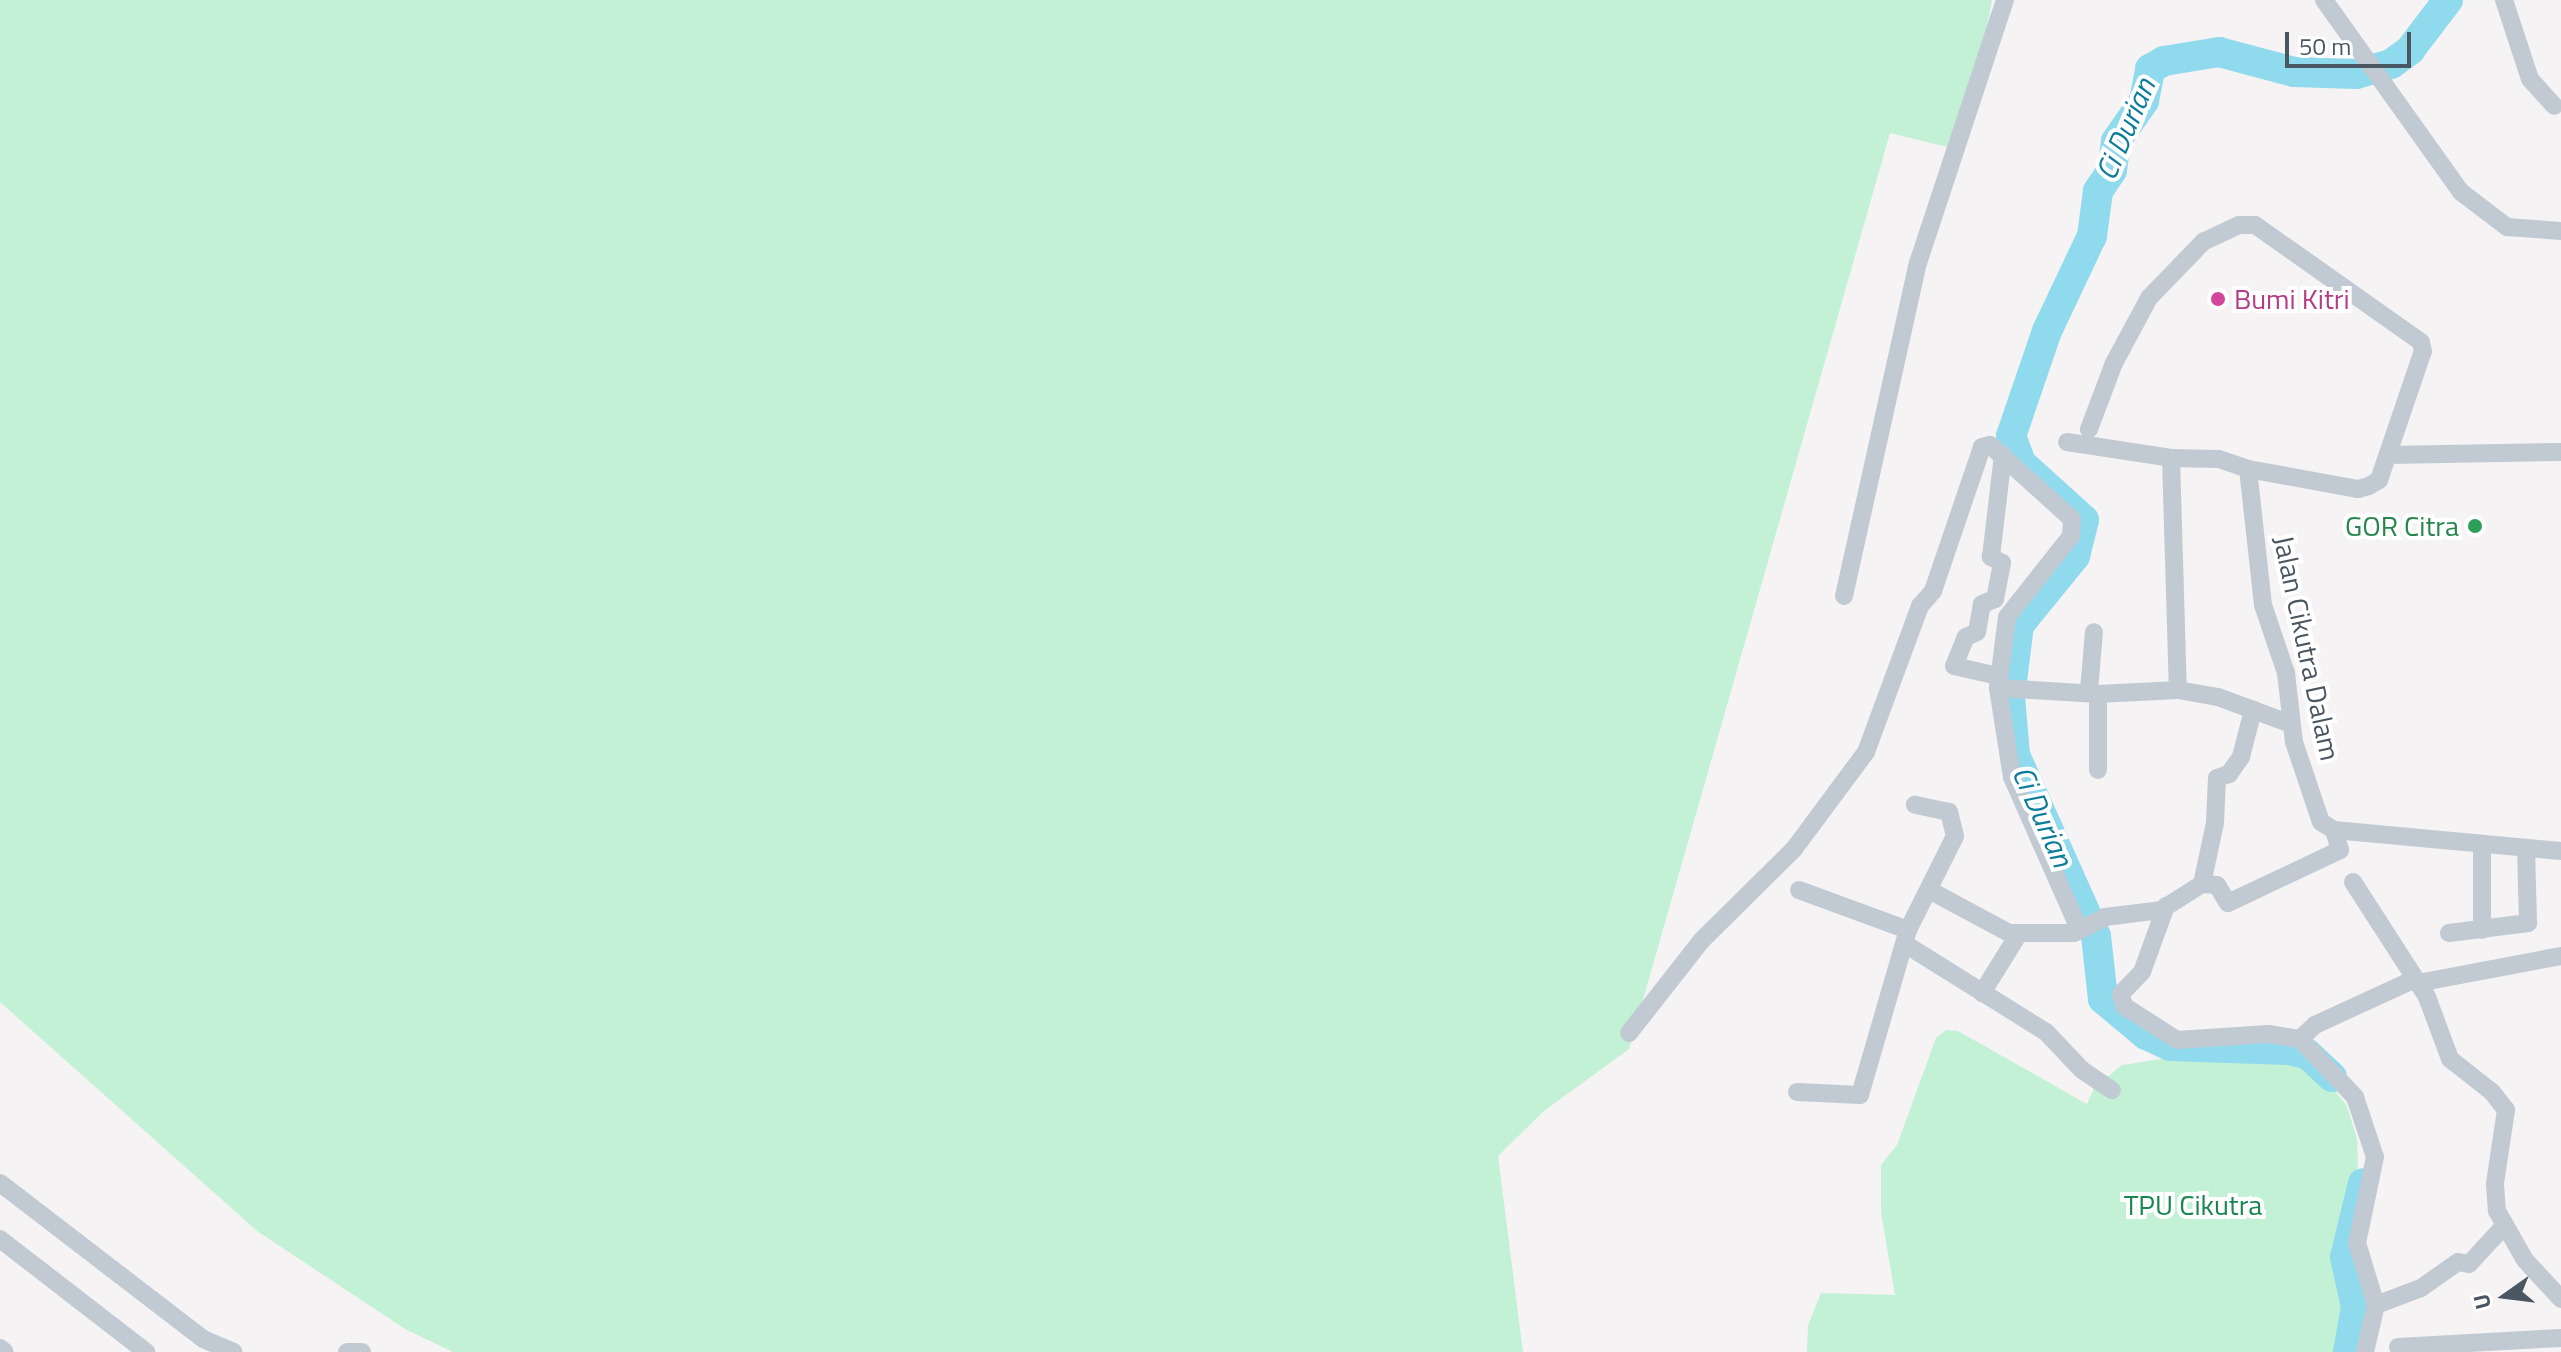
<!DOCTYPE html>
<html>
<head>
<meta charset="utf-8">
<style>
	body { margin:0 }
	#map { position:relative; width:2561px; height:1352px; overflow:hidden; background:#f5f3f3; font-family:"Titillium Web",sans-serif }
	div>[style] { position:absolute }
	.green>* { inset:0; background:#c3f1d5 }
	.river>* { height:30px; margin:-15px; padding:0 15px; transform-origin:15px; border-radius:15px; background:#90daee }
	.street>* { height:18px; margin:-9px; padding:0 9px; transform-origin:9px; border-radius:9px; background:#c1cad2 }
	.dots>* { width:22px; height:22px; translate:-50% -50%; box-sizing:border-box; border:4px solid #fff; border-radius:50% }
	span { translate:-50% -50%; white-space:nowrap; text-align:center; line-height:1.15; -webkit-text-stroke:8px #fff; paint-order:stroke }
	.hotel-label { font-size:28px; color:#b23c85 }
	.left { translate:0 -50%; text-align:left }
	.leisure-label { font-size:28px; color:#27864d }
	.right { translate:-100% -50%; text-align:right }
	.street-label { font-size:28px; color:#4a5661 }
	.park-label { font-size:28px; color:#17864f }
	.water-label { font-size:30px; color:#0c7c9b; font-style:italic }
	.north { position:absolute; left:2465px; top:1256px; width:80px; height:80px; -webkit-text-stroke:6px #fff; paint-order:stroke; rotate:256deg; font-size:22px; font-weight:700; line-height:32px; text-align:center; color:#4a5661 }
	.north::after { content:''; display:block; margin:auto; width:28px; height:36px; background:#4a5661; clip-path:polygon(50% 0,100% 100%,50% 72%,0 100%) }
	.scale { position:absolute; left:2285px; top:32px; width:126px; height:36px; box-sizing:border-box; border:4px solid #4a5661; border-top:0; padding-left:10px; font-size:24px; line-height:28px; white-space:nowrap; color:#4a5661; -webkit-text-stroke:6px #fff; paint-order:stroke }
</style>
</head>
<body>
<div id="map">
	<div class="green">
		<div style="clip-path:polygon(0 0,1992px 0,1963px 151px,1890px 133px,1629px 1049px,1544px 1111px,1498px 1156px,1523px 1352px,453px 1352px,405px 1329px,257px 1231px,0 1002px)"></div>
		<div style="clip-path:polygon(1946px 1030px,1958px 1031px,2087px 1104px,2094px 1088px,2122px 1065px,2168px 1058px,2272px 1057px,2315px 1066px,2347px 1106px,2357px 1139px,2358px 1165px,2333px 1256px,2334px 1277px,2344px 1296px,2334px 1352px,1807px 1352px,1808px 1325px,1821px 1293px,1895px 1295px,1881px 1212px,1881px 1165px,1897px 1145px,1936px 1038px)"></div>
	</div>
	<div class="river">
		<div style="left:2332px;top:1077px;width:34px;rotate:-137deg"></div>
		<div style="left:2307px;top:1054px;width:19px;rotate:-168deg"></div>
		<div style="left:2288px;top:1050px;width:118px;rotate:-178.1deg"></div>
		<div style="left:2170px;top:1046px;width:26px;rotate:-155deg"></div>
		<div style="left:2146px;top:1035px;width:56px;rotate:-140.1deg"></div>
		<div style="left:2103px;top:999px;width:63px;rotate:-96.3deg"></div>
		<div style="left:2096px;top:936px;width:198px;rotate:-114.1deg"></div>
		<div style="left:2015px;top:755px;width:58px;rotate:-94.9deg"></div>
		<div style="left:2010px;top:697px;width:73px;rotate:-82.9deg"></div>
		<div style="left:2019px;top:625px;width:89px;rotate:-50.9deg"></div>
		<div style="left:2075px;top:556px;width:37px;rotate:-76deg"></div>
		<div style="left:2084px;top:520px;width:85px;rotate:-137.9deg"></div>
		<div style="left:2021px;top:463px;width:29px;rotate:-110deg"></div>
		<div style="left:2011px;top:436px;width:111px;rotate:-71.1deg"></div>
		<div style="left:2047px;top:331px;width:105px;rotate:-64.7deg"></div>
		<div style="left:2092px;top:236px;width:45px;rotate:-82.4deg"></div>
		<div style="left:2098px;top:191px;width:25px;rotate:-56deg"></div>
		<div style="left:2112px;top:170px;width:29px;rotate:-82deg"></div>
		<div style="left:2116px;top:141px;width:49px;rotate:-55deg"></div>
		<div style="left:2144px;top:101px;width:33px;rotate:-79deg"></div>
		<div style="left:2150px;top:69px;width:16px;rotate:-30deg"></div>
		<div style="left:2164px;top:61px;width:56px;rotate:-9.3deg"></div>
		<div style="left:2219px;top:52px;width:78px;rotate:14.9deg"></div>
		<div style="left:2294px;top:72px;width:62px;rotate:1.8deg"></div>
		<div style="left:2356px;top:74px;width:36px;rotate:-16deg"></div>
		<div style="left:2391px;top:64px;width:24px;rotate:-36deg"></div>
		<div style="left:2410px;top:50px;width:63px;rotate:-52.8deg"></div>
		<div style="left:2348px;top:1352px;width:46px;rotate:-79.9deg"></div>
		<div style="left:2356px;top:1307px;width:51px;rotate:-102.4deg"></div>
		<div style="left:2345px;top:1257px;width:76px;rotate:-76.3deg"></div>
	</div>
	<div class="street">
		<div style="left:2324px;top:0;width:236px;rotate:54.5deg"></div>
		<div style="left:2461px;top:192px;width:58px;rotate:37.3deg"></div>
		<div style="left:2507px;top:227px;width:54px;rotate:4.2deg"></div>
		<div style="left:2504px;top:0;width:83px;rotate:71.8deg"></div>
		<div style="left:2530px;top:79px;width:36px;rotate:48deg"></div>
		<div style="left:2067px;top:442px;width:105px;rotate:8.7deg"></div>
		<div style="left:2171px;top:458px;width:48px;rotate:1.2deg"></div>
		<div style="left:2219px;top:459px;width:31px;rotate:19deg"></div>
		<div style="left:2248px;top:469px;width:112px;rotate:10.3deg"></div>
		<div style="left:2358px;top:489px;width:11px;rotate:-15deg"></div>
		<div style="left:2369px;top:486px;width:12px;rotate:-31deg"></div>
		<div style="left:2379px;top:480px;width:136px;rotate:-71.2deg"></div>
		<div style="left:2423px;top:351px;width:9px;rotate:-103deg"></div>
		<div style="left:2421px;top:342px;width:203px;rotate:-144.8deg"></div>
		<div style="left:2255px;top:225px;width:16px;rotate:180deg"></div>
		<div style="left:2239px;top:225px;width:38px;rotate:155deg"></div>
		<div style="left:2204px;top:241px;width:79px;rotate:134deg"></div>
		<div style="left:2149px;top:298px;width:74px;rotate:118.3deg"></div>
		<div style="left:2114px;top:363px;width:71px;rotate:110.7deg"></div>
		<div style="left:2388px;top:455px;width:173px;rotate:-1deg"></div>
		<div style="left:2171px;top:458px;width:232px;rotate:88.3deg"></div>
		<div style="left:2248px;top:469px;width:137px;rotate:83.7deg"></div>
		<div style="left:2263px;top:605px;width:72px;rotate:71.3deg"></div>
		<div style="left:2286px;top:673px;width:69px;rotate:83.4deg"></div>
		<div style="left:2294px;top:742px;width:84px;rotate:71.4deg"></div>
		<div style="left:2321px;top:822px;width:15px;rotate:32deg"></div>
		<div style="left:2334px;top:830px;width:228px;rotate:5.3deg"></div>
		<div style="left:1844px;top:596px;width:341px;rotate:-77.5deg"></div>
		<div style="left:1918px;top:263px;width:277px;rotate:-71.7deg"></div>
		<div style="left:1998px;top:676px;width:45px;rotate:-167.2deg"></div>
		<div style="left:1954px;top:666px;width:31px;rotate:-68deg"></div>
		<div style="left:1966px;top:637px;width:12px;rotate:-24deg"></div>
		<div style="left:1977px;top:632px;width:28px;rotate:-80deg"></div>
		<div style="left:1982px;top:604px;width:14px;rotate:-21deg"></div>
		<div style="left:1995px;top:599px;width:37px;rotate:-79deg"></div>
		<div style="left:2002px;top:563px;width:13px;rotate:-151deg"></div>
		<div style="left:1991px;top:557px;width:103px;rotate:-83.3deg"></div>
		<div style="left:1998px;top:688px;width:100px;rotate:3.4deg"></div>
		<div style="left:2098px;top:694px;width:80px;rotate:-2.9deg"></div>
		<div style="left:2178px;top:690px;width:41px;rotate:9.9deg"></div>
		<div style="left:2218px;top:697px;width:78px;rotate:20.3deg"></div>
		<div style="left:2089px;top:690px;width:58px;rotate:-85.1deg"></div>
		<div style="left:2098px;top:694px;width:76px;rotate:90deg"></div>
		<div style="left:2482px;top:844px;width:86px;rotate:90deg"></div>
		<div style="left:2353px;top:882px;width:137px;rotate:57.2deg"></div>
		<div style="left:2427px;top:997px;width:66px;rotate:69.6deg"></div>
		<div style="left:2450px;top:1059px;width:53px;rotate:38.2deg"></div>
		<div style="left:2492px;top:1092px;width:23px;rotate:52deg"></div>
		<div style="left:2506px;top:1110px;width:75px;rotate:98.5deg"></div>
		<div style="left:2495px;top:1184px;width:27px;rotate:86deg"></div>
		<div style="left:2497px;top:1211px;width:56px;rotate:60.3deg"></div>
		<div style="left:2525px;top:1260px;width:53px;rotate:47.3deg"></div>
		<div style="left:2202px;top:884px;width:62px;rotate:-78deg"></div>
		<div style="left:2215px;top:823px;width:45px;rotate:-87.5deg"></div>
		<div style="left:2217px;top:778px;width:13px;rotate:-18deg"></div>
		<div style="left:2229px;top:774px;width:21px;rotate:-55deg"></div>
		<div style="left:2241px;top:757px;width:49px;rotate:-75.7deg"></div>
		<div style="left:1799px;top:890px;width:116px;rotate:20.2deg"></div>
		<div style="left:1931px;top:891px;width:89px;rotate:28.3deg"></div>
		<div style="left:2009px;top:933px;width:65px"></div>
		<div style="left:2074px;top:933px;width:35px;rotate:-27deg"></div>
		<div style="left:2105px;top:917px;width:56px;rotate:-7.1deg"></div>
		<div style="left:2161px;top:910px;width:49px;rotate:-32.4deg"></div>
		<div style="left:2202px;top:884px;width:15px;rotate:4deg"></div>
		<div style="left:2217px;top:885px;width:21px;rotate:59deg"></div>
		<div style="left:2228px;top:903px;width:124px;rotate:-25.3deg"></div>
		<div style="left:2340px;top:850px;width:21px;rotate:-107deg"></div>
		<div style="left:2166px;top:906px;width:70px;rotate:110deg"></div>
		<div style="left:2142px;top:972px;width:30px;rotate:134deg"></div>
		<div style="left:2121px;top:994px;width:12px;rotate:76deg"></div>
		<div style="left:2124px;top:1006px;width:63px;rotate:32.7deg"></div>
		<div style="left:2177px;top:1040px;width:91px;rotate:-3.8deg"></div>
		<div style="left:2268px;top:1034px;width:32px;rotate:9deg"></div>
		<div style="left:2300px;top:1039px;width:80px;rotate:46.5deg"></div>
		<div style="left:2355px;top:1097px;width:63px;rotate:71.6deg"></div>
		<div style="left:2375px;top:1157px;width:88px;rotate:101.8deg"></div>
		<div style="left:2357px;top:1243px;width:65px;rotate:73deg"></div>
		<div style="left:2376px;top:1305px;width:48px;rotate:103.2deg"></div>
		<div style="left:2449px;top:933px;width:80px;rotate:-7.2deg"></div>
		<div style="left:2528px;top:923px;width:74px;rotate:-91.5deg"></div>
		<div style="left:1905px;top:944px;width:166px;rotate:32deg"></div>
		<div style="left:2046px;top:1032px;width:52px;rotate:46.5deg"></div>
		<div style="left:2082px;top:1070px;width:36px;rotate:34deg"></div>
		<div style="left:2418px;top:983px;width:146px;rotate:-10.7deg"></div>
		<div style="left:1982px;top:993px;width:68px;rotate:-58.2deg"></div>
		<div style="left:1629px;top:1033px;width:118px;rotate:-51.9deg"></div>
		<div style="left:1702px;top:940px;width:129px;rotate:-44.7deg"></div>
		<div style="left:1794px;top:849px;width:121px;rotate:-53.4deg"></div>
		<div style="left:1866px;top:752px;width:156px;rotate:-69.7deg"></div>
		<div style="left:1920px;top:606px;width:20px;rotate:-49deg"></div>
		<div style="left:1933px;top:591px;width:152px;rotate:-71.2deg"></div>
		<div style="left:1982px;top:447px;width:8px;rotate:-14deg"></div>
		<div style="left:1990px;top:445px;width:110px;rotate:42.1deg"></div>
		<div style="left:2072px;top:519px;width:17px;rotate:93deg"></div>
		<div style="left:2071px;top:536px;width:103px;rotate:128.3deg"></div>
		<div style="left:2007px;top:617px;width:72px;rotate:97.2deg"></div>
		<div style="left:1998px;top:688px;width:90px;rotate:81.1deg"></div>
		<div style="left:2012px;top:777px;width:168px;rotate:66.2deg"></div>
		<div style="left:2300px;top:1039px;width:21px;rotate:-43deg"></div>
		<div style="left:2315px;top:1025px;width:110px;rotate:-24.7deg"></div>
		<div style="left:1797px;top:1092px;width:63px;rotate:2.7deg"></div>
		<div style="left:1860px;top:1095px;width:172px;rotate:-73.8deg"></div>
		<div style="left:1908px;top:930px;width:105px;rotate:-63.4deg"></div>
		<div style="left:1955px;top:836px;width:25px;rotate:-104deg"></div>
		<div style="left:1949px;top:812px;width:35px;rotate:-168deg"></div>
		<div style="left:0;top:1183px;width:256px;rotate:37.5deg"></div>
		<div style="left:203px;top:1339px;width:33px;rotate:23deg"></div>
		<div style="left:0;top:1239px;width:185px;rotate:37.7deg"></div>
		<div style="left:2376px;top:1305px;width:48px;rotate:-20.7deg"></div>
		<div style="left:2421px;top:1288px;width:45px;rotate:-35.1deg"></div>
		<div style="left:2458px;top:1262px;width:11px;rotate:10deg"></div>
		<div style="left:2469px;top:1264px;width:53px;rotate:-47.3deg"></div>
		<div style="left:2398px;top:1347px;width:163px;rotate:-3.2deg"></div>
		<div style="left:0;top:1348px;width:6px;rotate:39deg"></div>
		<div style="left:347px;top:1352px;width:15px"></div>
	</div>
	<div class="dots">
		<div style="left:2218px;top:299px;background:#d1479c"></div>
		<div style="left:2475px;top:526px;background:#2e9e5b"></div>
	</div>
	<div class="hotel-label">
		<span class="left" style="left:2234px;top:299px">Bumi Kitri</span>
	</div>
	<div class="leisure-label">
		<span class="right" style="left:2459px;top:526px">GOR Citra</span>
	</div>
	<div class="street-label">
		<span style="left:2307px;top:648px;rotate:78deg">Jalan Cikutra Dalam</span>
	</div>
	<div class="park-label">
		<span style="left:2193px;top:1205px">TPU Cikutra</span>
	</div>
	<div class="water-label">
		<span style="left:2125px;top:129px;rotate:-67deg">Ci Durian</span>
		<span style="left:2043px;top:816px;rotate:66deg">Ci Durian</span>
	</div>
	<div class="north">U</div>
	<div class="scale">50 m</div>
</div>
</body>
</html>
